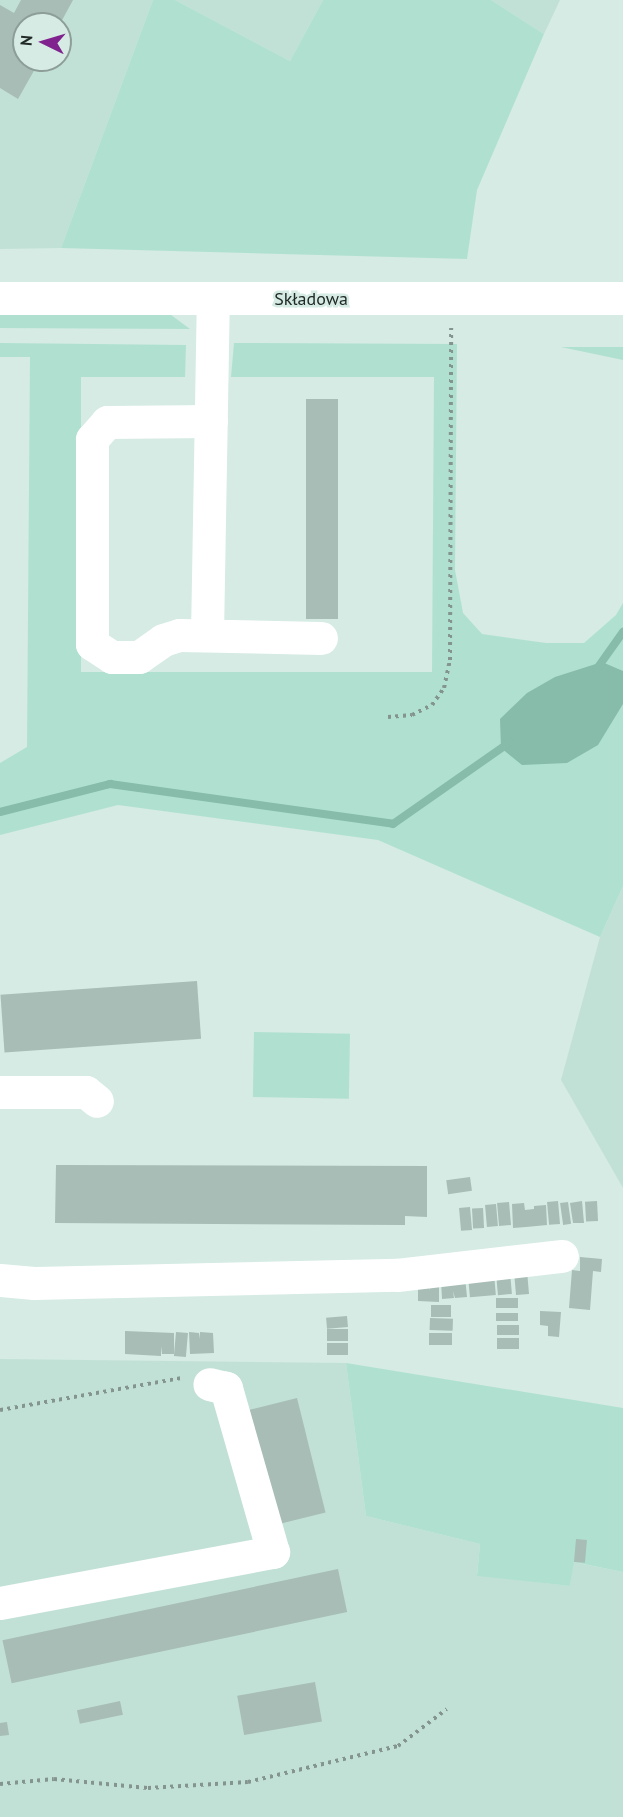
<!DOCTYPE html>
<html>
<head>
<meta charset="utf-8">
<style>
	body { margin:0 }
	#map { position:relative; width:623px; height:1817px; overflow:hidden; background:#d5ebe3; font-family:"PT Sans",sans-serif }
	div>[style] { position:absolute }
	.built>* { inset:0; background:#c2e1d6 }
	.green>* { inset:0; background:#b0e1d0; transform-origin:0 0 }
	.water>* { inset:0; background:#87bbaa }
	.stream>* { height:8px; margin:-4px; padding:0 4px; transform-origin:4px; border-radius:4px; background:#87bbaa }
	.building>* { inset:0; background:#a7bdb5; transform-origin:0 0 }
	.path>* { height:4px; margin-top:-2px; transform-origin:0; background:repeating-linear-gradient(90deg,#84948e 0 3px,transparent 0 7.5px) }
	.minor>* { height:33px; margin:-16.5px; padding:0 16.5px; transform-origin:16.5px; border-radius:16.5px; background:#fff }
	.major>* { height:33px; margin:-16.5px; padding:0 16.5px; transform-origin:16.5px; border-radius:16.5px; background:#fff }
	span { translate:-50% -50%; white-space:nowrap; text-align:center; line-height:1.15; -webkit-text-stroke:5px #d5ebe3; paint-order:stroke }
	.street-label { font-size:18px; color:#222a27 }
	.north { position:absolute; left:12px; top:12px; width:60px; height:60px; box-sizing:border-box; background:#d5ebe3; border:2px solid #8d9e98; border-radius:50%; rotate:275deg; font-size:16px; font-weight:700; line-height:24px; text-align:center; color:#222a27 }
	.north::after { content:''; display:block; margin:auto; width:21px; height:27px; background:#81238f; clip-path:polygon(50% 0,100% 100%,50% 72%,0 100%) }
</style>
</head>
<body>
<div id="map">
	<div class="built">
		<div style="clip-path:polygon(evenodd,0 0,153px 0,61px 248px,0 249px,0 0,24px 24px,60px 24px,60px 60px,24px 60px,24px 24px)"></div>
		<div style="clip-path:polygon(175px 0,323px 0,290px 61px)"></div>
		<div style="clip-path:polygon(491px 0,560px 0,544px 34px)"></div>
		<div style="clip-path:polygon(623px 886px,623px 1188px,561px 1080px,600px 937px)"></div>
		<div style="clip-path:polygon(0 1359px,346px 1363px,366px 1516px,480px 1544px,477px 1575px,570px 1586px,573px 1562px,623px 1572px,623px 1817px,0 1817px)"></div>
	</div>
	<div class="green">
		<div style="clip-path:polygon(153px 0,175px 0,290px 61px,323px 0,491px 0,544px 34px,477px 190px,467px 259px,61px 248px)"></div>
		<div style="clip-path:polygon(0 312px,167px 312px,190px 329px,0 328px)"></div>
		<div style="clip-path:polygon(0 343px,186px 345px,185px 377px,81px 377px,81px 672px,432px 672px,434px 377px,231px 377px,234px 343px,457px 344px,455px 570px,463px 613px,482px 634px,546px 643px,584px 643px,616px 615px,623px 603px,623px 886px,600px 937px,378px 840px,118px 805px,0 835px,0 763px,27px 747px,30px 357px,0 357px)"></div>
		<div style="clip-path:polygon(561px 347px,623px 347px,623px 360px)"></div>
		<div style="left:254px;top:1032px;width:96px;height:65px;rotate:1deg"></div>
		<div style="clip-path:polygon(346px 1363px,623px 1408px,623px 1572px,574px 1562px,570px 1586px,477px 1576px,480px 1544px,366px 1516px)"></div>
	</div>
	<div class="water">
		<div style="clip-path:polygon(602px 662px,623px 671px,623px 704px,598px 745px,567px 763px,522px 765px,501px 748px,500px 719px,527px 693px,555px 677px)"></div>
	</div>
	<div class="stream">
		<div style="left:596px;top:670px;width:47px;rotate:-54.6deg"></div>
		<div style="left:0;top:812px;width:114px;rotate:-14.3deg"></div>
		<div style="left:110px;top:784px;width:286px;rotate:8deg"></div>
		<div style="left:393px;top:824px;width:143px;rotate:-35deg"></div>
	</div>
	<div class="building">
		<div style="clip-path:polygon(21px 0,73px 0,60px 24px,24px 24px,24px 60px,40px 60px,18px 99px,0 88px,0 5px,14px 13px)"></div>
		<div style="left:306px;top:399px;width:32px;height:220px"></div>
		<div style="left:197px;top:981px;width:58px;height:197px;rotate:86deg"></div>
		<div style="clip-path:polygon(56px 1165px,427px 1166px,427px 1217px,405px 1216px,405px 1225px,55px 1223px)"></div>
		<div style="left:470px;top:1177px;width:14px;height:24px;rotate:82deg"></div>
		<div style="left:558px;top:1201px;width:23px;height:11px;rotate:85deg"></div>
		<div style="clip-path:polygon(582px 1201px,584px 1223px,573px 1223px,570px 1203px)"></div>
		<div style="left:597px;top:1201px;width:20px;height:12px;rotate:87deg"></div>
		<div style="left:509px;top:1202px;width:23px;height:12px;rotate:85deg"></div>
		<div style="left:568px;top:1202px;width:22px;height:8px;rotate:82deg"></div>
		<div style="clip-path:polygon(524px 1203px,525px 1210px,534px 1209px,534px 1215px,534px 1206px,546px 1205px,547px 1225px,526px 1227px,525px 1220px,526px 1227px,513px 1228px,512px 1204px)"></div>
		<div style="left:496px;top:1204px;width:22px;height:11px;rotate:85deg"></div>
		<div style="left:470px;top:1207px;width:23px;height:11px;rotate:85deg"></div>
		<div style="left:483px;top:1208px;width:20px;height:11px;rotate:87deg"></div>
		<div style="clip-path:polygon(580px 1257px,602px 1259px,601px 1272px,593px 1271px,590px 1310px,569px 1308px,572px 1270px,580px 1271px)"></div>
		<div style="left:527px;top:1271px;width:23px;height:13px;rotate:85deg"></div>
		<div style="left:510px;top:1272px;width:22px;height:14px;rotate:85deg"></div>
		<div style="left:494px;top:1274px;width:21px;height:26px;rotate:85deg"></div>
		<div style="clip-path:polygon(465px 1277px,467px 1297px,455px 1298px,453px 1291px,454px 1298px,442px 1299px,441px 1280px)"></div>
		<div style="clip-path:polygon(430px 1280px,439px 1280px,439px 1302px,418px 1301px,418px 1282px,429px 1282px,430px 1291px)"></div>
		<div style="left:518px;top:1298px;width:10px;height:22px;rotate:90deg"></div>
		<div style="left:431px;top:1305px;width:20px;height:12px"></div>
		<div style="clip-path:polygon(540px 1311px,561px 1312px,559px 1337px,548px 1336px,548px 1326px,540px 1325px)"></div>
		<div style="left:496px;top:1313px;width:22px;height:8px"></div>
		<div style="left:347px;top:1316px;width:11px;height:21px;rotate:85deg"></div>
		<div style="left:430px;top:1318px;width:23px;height:12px;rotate:2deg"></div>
		<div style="left:519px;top:1325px;width:10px;height:22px;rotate:90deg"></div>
		<div style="left:348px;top:1329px;width:12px;height:21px;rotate:90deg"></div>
		<div style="clip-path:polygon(125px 1331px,174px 1333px,174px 1354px,162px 1354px,161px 1346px,161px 1356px,125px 1354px)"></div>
		<div style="left:176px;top:1332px;width:12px;height:24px;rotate:5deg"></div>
		<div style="clip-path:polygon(189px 1332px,199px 1333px,200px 1339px,200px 1332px,213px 1333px,214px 1353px,190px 1354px)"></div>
		<div style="left:429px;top:1333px;width:23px;height:12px"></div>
		<div style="left:497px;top:1338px;width:22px;height:11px"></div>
		<div style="left:348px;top:1343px;width:12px;height:21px;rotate:90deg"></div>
		<div style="left:297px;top:1398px;width:118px;height:49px;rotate:76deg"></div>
		<div style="left:576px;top:1539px;width:11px;height:23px;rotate:5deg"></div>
		<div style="left:338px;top:1569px;width:44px;height:343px;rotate:78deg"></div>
		<div style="left:315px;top:1682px;width:40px;height:79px;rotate:80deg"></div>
		<div style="left:120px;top:1701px;width:14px;height:44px;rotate:78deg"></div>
		<div style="clip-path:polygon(7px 1722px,9px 1735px,0 1736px,0 1723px)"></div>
	</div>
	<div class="path">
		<div style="left:388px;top:717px;width:24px;rotate:-5deg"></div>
		<div style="left:412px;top:715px;width:22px;rotate:-27deg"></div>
		<div style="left:432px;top:705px;width:21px;rotate:-55deg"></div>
		<div style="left:444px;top:688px;width:29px;rotate:-78deg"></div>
		<div style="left:450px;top:660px;width:332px;rotate:-89.8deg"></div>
		<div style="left:0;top:1410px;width:185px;rotate:-10deg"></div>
		<div style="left:0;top:1784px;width:54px;rotate:-5.3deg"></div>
		<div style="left:54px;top:1779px;width:94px;rotate:5.5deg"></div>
		<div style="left:148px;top:1788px;width:100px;rotate:-3.4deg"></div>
		<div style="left:248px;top:1782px;width:154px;rotate:-13.5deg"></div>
		<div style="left:398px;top:1746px;width:61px;rotate:-37.1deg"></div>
	</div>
	<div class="minor">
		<div style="left:211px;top:421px;width:104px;rotate:179.4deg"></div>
		<div style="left:107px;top:422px;width:23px;rotate:131deg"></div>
		<div style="left:92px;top:439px;width:205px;rotate:90deg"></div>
		<div style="left:92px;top:644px;width:24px;rotate:33deg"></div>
		<div style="left:112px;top:657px;width:27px"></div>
		<div style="left:139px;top:657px;width:29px;rotate:-35deg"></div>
		<div style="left:163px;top:640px;width:17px;rotate:-17deg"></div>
		<div style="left:179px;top:635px;width:142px;rotate:1.2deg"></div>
		<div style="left:207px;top:635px;width:336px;rotate:-89deg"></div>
		<div style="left:0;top:1092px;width:86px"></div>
		<div style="left:86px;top:1092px;width:14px;rotate:39deg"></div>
		<div style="left:0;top:1280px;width:34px;rotate:5deg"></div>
		<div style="left:34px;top:1283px;width:363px;rotate:-1.3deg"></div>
		<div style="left:397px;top:1275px;width:166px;rotate:-6.6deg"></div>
		<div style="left:0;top:1603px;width:278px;rotate:-10.6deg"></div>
		<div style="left:273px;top:1552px;width:171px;rotate:-106deg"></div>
		<div style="left:226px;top:1388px;width:17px;rotate:-167deg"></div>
	</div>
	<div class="major">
		<div style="left:0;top:298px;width:623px"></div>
	</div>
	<div class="street-label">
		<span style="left:311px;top:299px">Składowa</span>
	</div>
	<div class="north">N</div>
</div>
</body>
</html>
